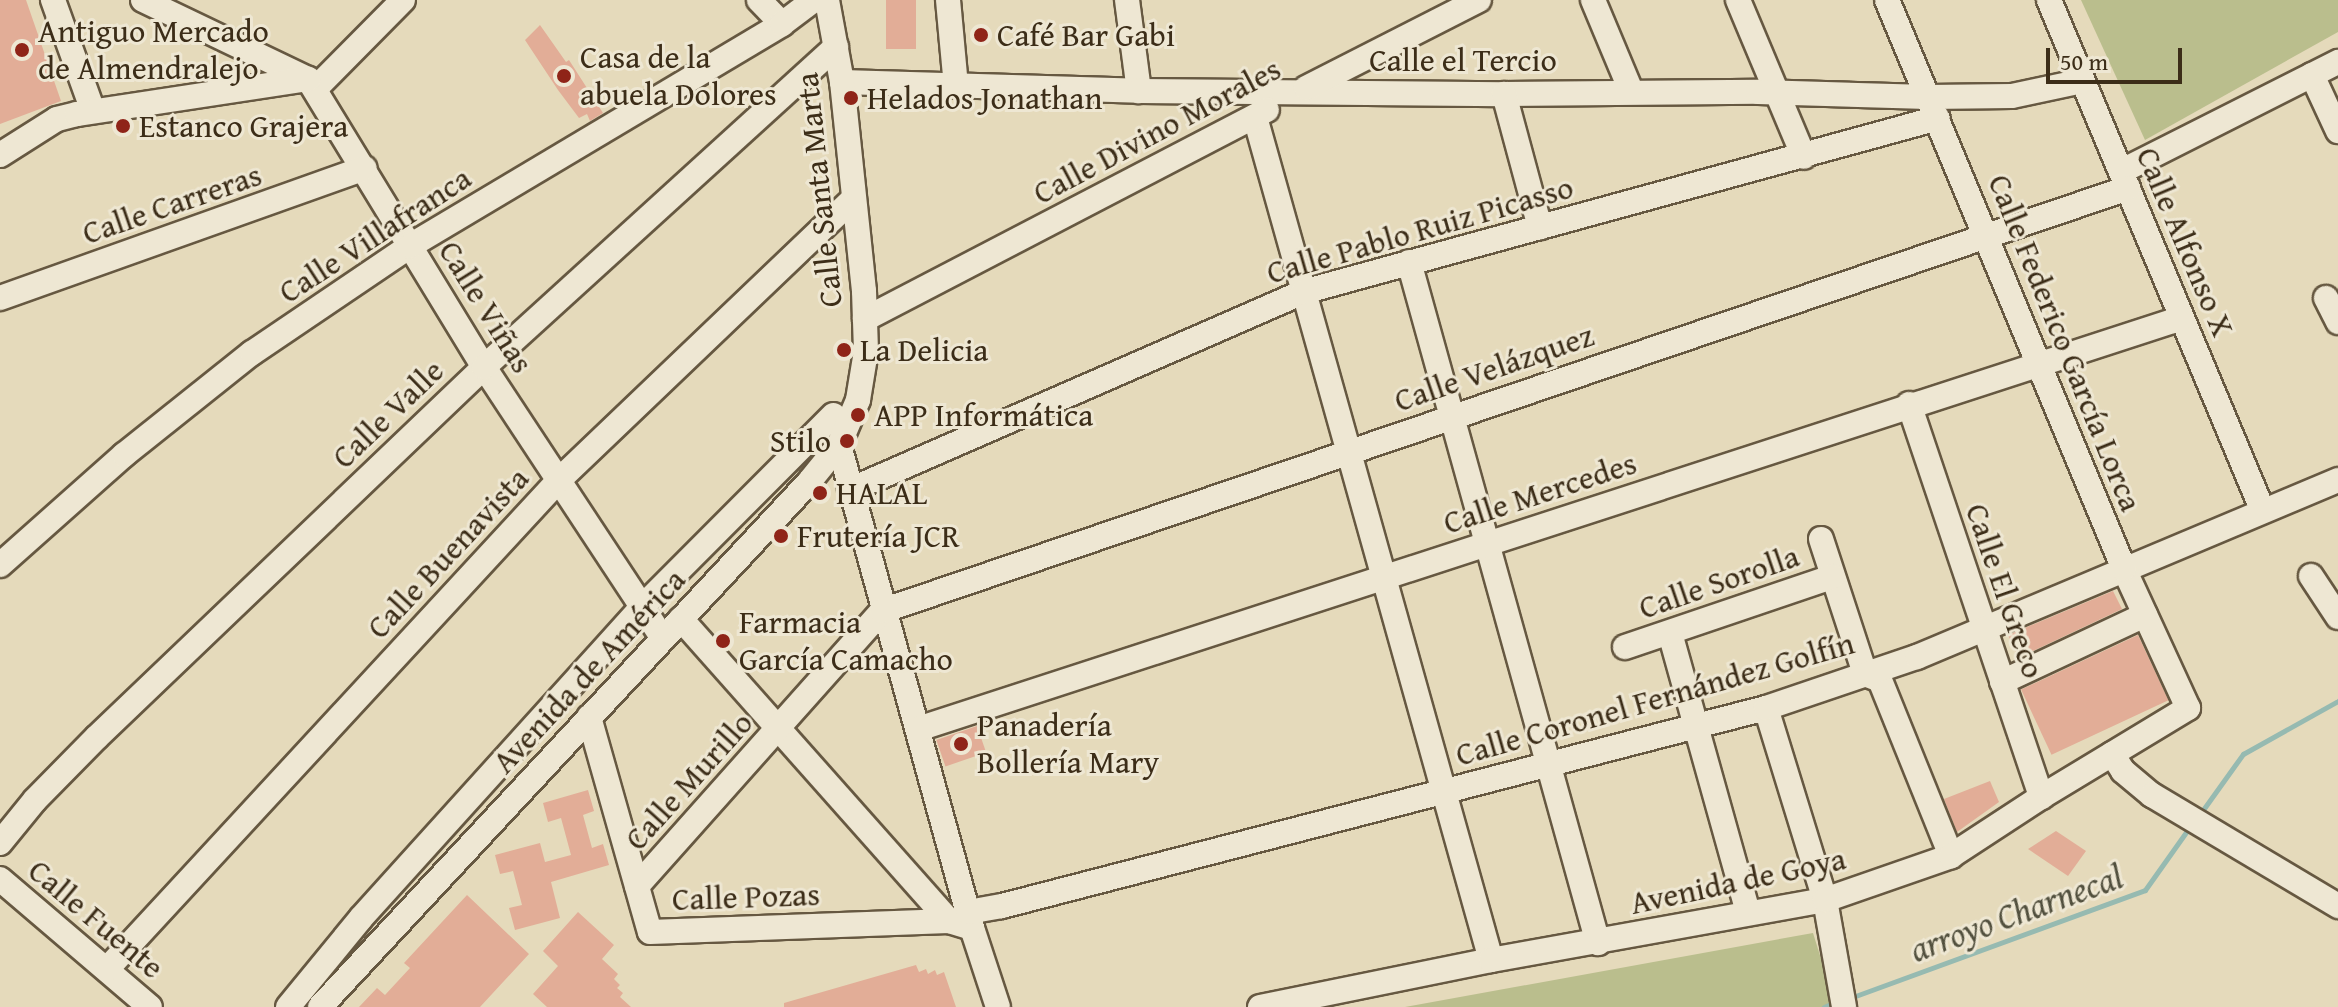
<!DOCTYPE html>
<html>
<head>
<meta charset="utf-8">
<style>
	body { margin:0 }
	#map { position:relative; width:2338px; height:1007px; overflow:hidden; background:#e5dabb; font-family:"Gentium Book Plus",serif }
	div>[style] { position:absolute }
	.green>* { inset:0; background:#babe8d }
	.stream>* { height:5px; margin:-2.5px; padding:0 2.5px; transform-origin:2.5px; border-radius:2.5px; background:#96bab1 }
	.building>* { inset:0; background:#e2ad97; transform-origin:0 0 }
	.roads { filter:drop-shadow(2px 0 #665841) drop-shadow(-2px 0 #665841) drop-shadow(0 2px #665841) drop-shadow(0 -2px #665841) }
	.minor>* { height:24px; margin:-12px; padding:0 12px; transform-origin:12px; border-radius:12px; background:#eee7d3 }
	.dots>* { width:22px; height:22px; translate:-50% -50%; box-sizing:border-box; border:4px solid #eee7d3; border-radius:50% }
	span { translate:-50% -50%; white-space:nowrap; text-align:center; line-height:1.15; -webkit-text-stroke:6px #eee7d3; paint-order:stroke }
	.poi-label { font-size:32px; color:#3c2d18 }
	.left { translate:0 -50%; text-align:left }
	.right { translate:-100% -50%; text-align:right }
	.street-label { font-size:32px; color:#3c2d18 }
	.water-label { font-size:34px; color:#52503e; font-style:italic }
	.scale { position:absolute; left:2046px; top:48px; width:136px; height:36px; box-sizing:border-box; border:4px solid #3c2d18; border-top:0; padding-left:10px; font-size:24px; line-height:28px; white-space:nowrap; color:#3c2d18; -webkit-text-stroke:6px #eee7d3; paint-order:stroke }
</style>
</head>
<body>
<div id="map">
	<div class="green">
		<div style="clip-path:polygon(2081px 0,2338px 0,2338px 32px,2145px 140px)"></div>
		<div style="clip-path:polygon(1813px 933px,1828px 981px,1829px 1007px,1405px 1007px)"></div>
	</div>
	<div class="stream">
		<div style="left:2200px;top:814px;width:74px;rotate:-54.4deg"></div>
		<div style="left:2243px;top:754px;width:109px;rotate:-29.2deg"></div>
		<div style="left:1850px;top:998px;width:314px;rotate:-20.1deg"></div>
		<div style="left:2145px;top:890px;width:80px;rotate:-54.7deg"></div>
		<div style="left:1824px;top:1007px;width:13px;rotate:-23deg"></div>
	</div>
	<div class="building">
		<div style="clip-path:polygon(0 0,26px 0,61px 101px,0 124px)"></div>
		<div style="left:886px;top:0;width:30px;height:49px"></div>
		<div style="clip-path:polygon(540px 25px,566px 62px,569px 60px,603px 113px,590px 121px,587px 114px,579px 118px,558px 90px,525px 40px)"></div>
		<div style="clip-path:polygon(2113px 591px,2122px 609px,2018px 658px,2008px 635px)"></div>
		<div style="left:2138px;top:635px;width:72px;height:129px;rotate:65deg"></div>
		<div style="left:977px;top:726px;width:28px;height:43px;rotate:71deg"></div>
		<div style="clip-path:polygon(1990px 781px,1999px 802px,1957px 832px,1944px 799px)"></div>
		<div style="clip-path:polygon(588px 790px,594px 811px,583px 815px,592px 848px,603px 844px,609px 865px,551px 882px,560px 918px,515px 930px,509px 908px,522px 905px,513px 871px,500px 874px,495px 855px,540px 843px,545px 862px,571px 855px,561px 818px,548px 822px,543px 803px)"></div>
		<div style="clip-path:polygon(2056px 831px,2086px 851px,2068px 876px,2028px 849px)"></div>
		<div style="clip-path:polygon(467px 895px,529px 954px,480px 1007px,359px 1007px,377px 988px,385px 995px,410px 968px,404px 963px)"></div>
		<div style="clip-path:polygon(578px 912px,614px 945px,602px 959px,618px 974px,614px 979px,620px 985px,617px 988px,623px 993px,620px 997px,631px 1007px,547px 1007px,533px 994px,558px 966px,543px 951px)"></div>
		<div style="clip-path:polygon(916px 965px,919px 972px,926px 969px,928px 974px,935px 970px,937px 975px,944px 972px,956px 1007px,784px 1007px,784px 1003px)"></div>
	</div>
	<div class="roads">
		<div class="minor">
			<div style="left:53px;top:0;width:118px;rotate:70.2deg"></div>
			<div style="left:143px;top:0;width:183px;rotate:25.6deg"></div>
			<div style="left:308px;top:79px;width:338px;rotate:58.6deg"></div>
			<div style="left:484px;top:367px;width:325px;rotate:56.6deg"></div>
			<div style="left:759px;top:0;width:33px;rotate:46deg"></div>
			<div style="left:948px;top:0;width:86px;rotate:84.7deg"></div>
			<div style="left:1127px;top:0;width:92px;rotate:82.5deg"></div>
			<div style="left:1593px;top:0;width:99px;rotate:67.3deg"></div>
			<div style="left:1738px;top:0;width:170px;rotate:67.2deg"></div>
			<div style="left:2049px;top:0;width:552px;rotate:67.29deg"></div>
			<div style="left:2312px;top:75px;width:62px;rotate:65.1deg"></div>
			<div style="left:842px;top:82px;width:297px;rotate:1.7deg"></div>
			<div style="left:1139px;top:91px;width:365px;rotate:0.5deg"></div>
			<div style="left:1504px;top:94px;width:254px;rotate:-0.5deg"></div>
			<div style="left:1758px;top:92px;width:170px;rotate:1.7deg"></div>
			<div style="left:1928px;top:97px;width:84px;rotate:-0.7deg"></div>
			<div style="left:2012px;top:96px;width:72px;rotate:-12.1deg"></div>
			<div style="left:1306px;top:88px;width:194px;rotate:-27deg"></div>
			<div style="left:315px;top:89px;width:125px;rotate:-45.3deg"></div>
			<div style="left:1504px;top:94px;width:138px;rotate:74.9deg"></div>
			<div style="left:1255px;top:117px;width:875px;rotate:74.36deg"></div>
			<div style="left:0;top:155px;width:67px;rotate:-32.3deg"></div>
			<div style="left:57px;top:119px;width:21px;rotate:-14deg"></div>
			<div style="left:77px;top:114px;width:234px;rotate:-8.6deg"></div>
			<div style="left:2122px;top:171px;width:242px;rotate:-26.8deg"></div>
			<div style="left:1409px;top:262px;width:707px;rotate:74.49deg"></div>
			<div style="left:0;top:298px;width:387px;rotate:-19.6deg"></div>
			<div style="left:2326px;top:298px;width:27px;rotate:63deg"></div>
			<div style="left:865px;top:319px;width:453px;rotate:-27.5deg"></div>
			<div style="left:1909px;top:404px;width:415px;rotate:71.4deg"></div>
			<div style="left:839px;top:445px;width:501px;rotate:74.6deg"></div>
			<div style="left:972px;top:928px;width:83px;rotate:71.8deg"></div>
			<div style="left:850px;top:490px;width:494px;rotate:-23.6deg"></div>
			<div style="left:1303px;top:292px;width:658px;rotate:-15.32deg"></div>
			<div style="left:1821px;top:539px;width:142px;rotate:71.9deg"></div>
			<div style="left:1865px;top:674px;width:16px;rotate:22deg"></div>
			<div style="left:1880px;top:680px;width:190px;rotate:68deg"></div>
			<div style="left:0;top:565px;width:166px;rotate:-41.6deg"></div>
			<div style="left:124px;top:455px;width:164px;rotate:-38.6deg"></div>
			<div style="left:252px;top:353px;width:191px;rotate:-34.1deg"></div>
			<div style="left:410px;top:246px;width:433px;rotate:-30.8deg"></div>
			<div style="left:782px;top:24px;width:40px;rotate:-37deg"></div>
			<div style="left:2311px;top:576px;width:49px;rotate:56.6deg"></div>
			<div style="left:681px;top:619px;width:404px;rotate:48.4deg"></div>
			<div style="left:1670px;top:633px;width:290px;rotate:74.4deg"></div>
			<div style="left:1625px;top:647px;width:219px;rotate:-18.7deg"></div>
			<div style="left:2002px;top:682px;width:158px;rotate:-25.1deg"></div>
			<div style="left:1766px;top:708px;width:201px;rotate:72.9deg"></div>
			<div style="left:1825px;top:900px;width:109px;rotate:79.9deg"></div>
			<div style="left:589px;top:717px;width:223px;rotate:74.2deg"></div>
			<div style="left:650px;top:932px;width:299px;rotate:-2.1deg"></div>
			<div style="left:949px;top:921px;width:24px;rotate:17deg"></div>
			<div style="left:918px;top:729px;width:1329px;rotate:-18.01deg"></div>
			<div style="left:2112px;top:754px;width:20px;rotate:57deg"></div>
			<div style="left:2123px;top:771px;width:38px;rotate:40deg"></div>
			<div style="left:2152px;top:795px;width:217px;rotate:30.8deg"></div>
			<div style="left:0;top:843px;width:55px;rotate:-50.9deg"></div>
			<div style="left:35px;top:800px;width:88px;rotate:-45.5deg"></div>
			<div style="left:97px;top:737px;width:535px;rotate:-43.71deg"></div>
			<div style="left:484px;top:367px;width:476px;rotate:-42.3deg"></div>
			<div style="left:0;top:879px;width:197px;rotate:40.5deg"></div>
			<div style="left:637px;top:886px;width:368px;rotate:-48.3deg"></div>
			<div style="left:882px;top:611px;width:1316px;rotate:-18.75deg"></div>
			<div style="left:968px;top:912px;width:35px;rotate:-10deg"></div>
			<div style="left:1002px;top:906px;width:789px;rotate:-14.53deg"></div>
			<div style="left:1766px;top:708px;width:159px;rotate:-18.7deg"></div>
			<div style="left:1917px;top:657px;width:457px;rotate:-22.8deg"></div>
			<div style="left:107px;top:969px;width:666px;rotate:-47.25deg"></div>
			<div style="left:559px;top:480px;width:407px;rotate:-43.7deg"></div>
			<div style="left:288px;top:1007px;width:115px;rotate:-50.6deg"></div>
			<div style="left:361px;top:918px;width:416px;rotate:-47.9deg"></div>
			<div style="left:640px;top:609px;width:274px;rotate:-45.1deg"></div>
			<div style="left:320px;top:1007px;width:717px;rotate:-47.03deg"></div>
			<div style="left:809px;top:482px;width:48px;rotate:-51deg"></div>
			<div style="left:839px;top:445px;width:49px;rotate:-67.1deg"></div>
			<div style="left:858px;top:400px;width:50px;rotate:-80.7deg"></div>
			<div style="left:866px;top:351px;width:60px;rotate:-91.9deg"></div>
			<div style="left:864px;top:291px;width:210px;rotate:-96deg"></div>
			<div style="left:842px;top:82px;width:83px;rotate:-100.4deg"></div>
			<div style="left:1260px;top:1007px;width:236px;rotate:-11.5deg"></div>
			<div style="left:1491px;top:960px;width:339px;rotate:-10.2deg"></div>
			<div style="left:1825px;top:900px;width:133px;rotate:-19.2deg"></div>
			<div style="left:1951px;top:856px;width:108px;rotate:-33.2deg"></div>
			<div style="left:2041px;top:797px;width:172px;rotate:-31.2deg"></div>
			<div style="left:2188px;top:708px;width:153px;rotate:-114.7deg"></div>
			<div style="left:2124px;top:569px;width:616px;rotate:-112.61deg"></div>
		</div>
	</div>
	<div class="dots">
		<div style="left:981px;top:35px;background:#8f2418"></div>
		<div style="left:22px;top:50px;background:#8f2418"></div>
		<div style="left:564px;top:76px;background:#8f2418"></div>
		<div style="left:851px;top:98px;background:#8f2418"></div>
		<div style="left:123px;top:126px;background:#8f2418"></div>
		<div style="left:844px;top:350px;background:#8f2418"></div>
		<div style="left:858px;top:415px;background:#8f2418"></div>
		<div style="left:847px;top:441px;background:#8f2418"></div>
		<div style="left:820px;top:493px;background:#8f2418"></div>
		<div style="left:781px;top:536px;background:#8f2418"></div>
		<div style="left:723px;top:641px;background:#8f2418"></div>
		<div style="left:961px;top:744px;background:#8f2418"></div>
	</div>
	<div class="poi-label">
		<span class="left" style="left:38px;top:50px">Antiguo Mercado<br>de Almendralejo</span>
		<span class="left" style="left:997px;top:35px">Café Bar Gabi</span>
		<span class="left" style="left:580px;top:76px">Casa de la<br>abuela Dolores</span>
		<span class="left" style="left:867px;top:98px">Helados Jonathan</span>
		<span class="left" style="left:139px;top:126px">Estanco Grajera</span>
		<span class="left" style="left:860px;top:350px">La Delicia</span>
		<span class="left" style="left:874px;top:415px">APP Informática</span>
		<span class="right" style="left:831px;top:441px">Stilo</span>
		<span class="left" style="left:836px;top:493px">HALAL</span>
		<span class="left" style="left:797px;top:536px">Frutería JCR</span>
		<span class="left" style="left:739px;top:641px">Farmacia<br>García Camacho</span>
		<span class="left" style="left:977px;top:744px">Panadería<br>Bollería Mary</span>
	</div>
	<div class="street-label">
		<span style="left:1463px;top:60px">Calle el Tercio</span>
		<span style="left:1157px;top:131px;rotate:-28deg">Calle Divino Morales</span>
		<span style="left:819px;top:190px;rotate:-96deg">Calle Santa Marta</span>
		<span style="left:172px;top:204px;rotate:-19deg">Calle Carreras</span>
		<span style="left:1420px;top:230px;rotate:-16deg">Calle Pablo Ruiz Picasso</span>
		<span style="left:375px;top:235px;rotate:-33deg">Calle Villafranca</span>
		<span style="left:2185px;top:242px;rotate:67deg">Calle Alfonso X</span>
		<span style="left:486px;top:307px;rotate:58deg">Calle Viñas</span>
		<span style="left:2065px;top:343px;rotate:68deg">Calle Federico García Lorca</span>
		<span style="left:1494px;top:368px;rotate:-19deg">Calle Velázquez</span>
		<span style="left:388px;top:414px;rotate:-44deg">Calle Valle</span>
		<span style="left:1540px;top:493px;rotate:-18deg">Calle Mercedes</span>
		<span style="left:448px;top:553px;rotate:-47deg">Calle Buenavista</span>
		<span style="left:1719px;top:582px;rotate:-19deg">Calle Sorolla</span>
		<span style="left:2005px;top:591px;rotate:71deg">Calle El Greco</span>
		<span style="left:589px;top:671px;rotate:-47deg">Avenida de América</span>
		<span style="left:1655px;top:699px;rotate:-16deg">Calle Coronel Fernández Golfín</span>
		<span style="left:689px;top:781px;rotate:-48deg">Calle Murillo</span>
		<span style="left:1738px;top:881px;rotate:-12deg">Avenida de Goya</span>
		<span style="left:746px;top:897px;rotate:-2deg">Calle Pozas</span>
		<span style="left:96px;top:919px;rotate:40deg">Calle Fuente</span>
	</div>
	<div class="water-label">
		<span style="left:2016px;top:912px;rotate:-20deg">arroyo Charnecal</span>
	</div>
	<div class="scale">50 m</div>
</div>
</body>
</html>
